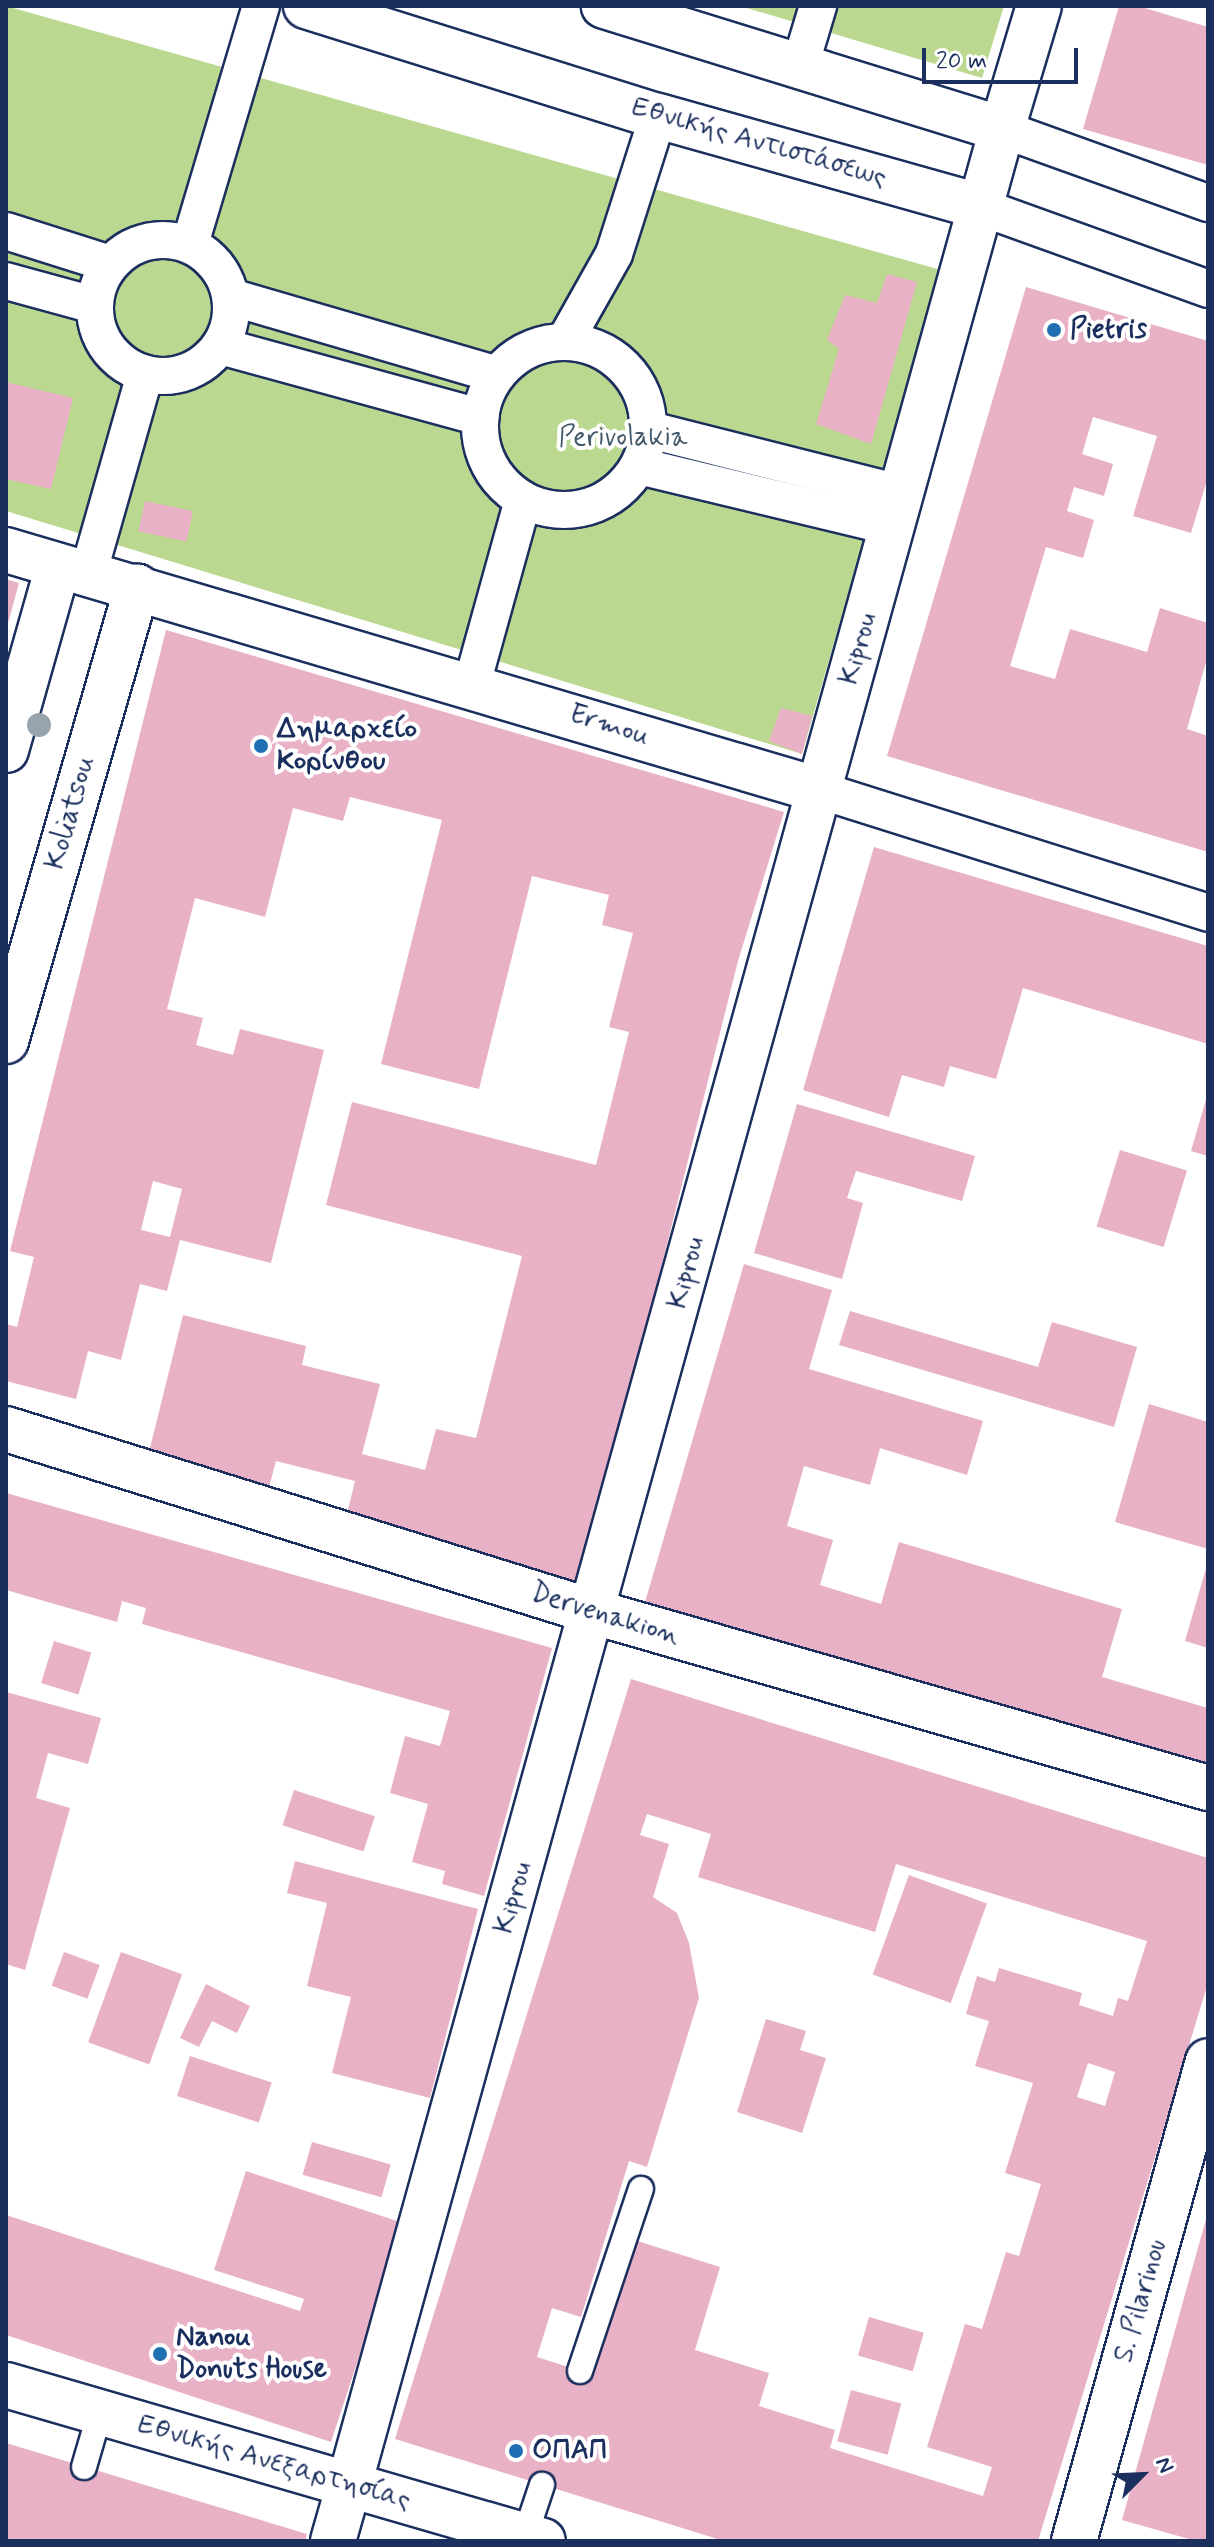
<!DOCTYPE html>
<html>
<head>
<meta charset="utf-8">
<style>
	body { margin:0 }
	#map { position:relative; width:1214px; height:2547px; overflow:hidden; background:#fff; font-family:Mynerve,sans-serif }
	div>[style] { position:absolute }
	.green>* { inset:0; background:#bbd890 }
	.building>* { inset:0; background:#e9b1c5; transform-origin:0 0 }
	.roads { filter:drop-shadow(2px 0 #1b2f5e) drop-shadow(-2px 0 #1b2f5e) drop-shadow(0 2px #1b2f5e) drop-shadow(0 -2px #1b2f5e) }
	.service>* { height:24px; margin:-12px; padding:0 12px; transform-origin:12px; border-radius:12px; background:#fff }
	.pedestrian>* { height:36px; margin:-18px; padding:0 18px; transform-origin:18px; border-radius:18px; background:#fff }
	.pedestrian>.ring { margin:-18px; padding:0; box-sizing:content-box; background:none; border:36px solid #fff; border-radius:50% }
	.minor>* { height:44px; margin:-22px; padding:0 22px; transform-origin:22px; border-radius:22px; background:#fff }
	.tertiary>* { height:44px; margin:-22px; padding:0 22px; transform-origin:22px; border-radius:22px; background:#fff }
	.trees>* { width:24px; height:24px; margin:-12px; border-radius:50%; background:#98a4ad }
	.dots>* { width:22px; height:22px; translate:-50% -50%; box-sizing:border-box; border:4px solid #fff; border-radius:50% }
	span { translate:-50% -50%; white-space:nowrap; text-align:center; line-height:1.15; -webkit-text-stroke:8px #fff; paint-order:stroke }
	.street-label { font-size:28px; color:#1b2f5e }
	.poi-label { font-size:28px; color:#1b2f5e; font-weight:700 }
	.left { translate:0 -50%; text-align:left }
	.park-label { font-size:28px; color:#43596a }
	.frame { position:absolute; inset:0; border:8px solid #1b2f5e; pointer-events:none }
	.north { position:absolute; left:1102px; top:2435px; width:80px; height:80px; -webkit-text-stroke:6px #fff; paint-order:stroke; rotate:66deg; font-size:22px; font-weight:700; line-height:32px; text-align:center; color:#1b2f5e }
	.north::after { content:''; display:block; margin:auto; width:28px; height:36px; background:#1b2f5e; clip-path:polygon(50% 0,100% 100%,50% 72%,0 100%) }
	.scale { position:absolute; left:922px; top:48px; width:156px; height:36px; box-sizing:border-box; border:4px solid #1b2f5e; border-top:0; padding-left:10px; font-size:24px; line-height:28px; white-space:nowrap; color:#1b2f5e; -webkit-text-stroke:6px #fff; paint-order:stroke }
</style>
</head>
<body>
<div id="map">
	<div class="green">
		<div style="clip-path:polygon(6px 6px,941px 270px,802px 754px,6px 511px)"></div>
		<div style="clip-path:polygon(740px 6px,1004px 6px,982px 78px)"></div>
	</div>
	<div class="building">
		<div style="clip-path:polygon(1119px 6px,1138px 6px,1208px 27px,1208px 165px,1083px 129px)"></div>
		<div style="clip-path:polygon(887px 274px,917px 282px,871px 444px,816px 424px,839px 349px,827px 340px,845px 295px,877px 303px)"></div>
		<div style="clip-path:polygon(1026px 287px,1208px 341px,1208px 477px,1191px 533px,1133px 516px,1157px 436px,1093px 417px,1082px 454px,1113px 464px,1104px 496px,1074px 487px,1067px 511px,1094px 520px,1083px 558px,1046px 547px,1010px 666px,1055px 679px,1070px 629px,1147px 652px,1160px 608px,1208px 623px,1208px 655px,1187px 729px,1208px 736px,1208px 852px,887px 756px)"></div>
		<div style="clip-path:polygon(6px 382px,73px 398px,51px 489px,6px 479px)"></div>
		<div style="left:145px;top:501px;width:49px;height:31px;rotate:12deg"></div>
		<div style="clip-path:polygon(6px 579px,19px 583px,7px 627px,6px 627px)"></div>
		<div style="clip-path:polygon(evenodd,166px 630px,784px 812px,738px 961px,582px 1583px,345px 1522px,355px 1481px,276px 1461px,267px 1495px,146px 1464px,183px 1315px,306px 1346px,302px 1365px,380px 1384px,362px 1454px,425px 1470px,436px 1429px,476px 1438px,522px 1256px,326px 1205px,352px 1102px,596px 1165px,629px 1032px,609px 1027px,633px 933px,602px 925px,609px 895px,532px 876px,479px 1089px,381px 1064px,442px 820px,350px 797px,343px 821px,293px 808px,265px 917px,195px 898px,167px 1009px,203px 1018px,196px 1045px,233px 1055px,240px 1029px,324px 1050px,271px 1263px,180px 1240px,167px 1291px,140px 1284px,121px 1360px,88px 1351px,76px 1399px,6px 1381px,6px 1324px,17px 1327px,34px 1257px,10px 1251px,166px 630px,153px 1181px,182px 1189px,170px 1237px,141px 1230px,153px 1181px)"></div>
		<div style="clip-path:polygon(781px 708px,812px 716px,802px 754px,769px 741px)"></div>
		<div style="clip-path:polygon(874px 847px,1208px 946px,1208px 1044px,1023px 988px,996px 1079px,950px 1066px,944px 1087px,902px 1075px,889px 1117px,803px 1090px)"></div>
		<div style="clip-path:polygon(1207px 1096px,1208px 1096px,1208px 1156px,1191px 1151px)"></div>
		<div style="clip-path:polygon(797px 1104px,975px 1156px,962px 1201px,856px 1171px,847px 1198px,863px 1203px,842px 1279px,754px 1253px)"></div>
		<div style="left:1120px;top:1150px;width:70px;height:80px;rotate:17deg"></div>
		<div style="clip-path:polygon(744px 1264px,832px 1290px,809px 1369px,983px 1421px,967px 1475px,880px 1448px,870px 1485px,804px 1466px,787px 1526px,833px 1540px,820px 1585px,881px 1604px,899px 1542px,1122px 1609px,1102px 1677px,1208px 1708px,1208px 1778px,643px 1609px)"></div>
		<div style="clip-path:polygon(850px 1311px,1038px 1367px,1052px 1322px,1137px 1347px,1114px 1427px,839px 1345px)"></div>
		<div style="clip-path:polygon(1149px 1404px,1208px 1422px,1208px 1549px,1115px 1522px)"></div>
		<div style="clip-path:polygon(6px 1493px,552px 1648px,484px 1896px,442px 1884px,445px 1871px,412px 1862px,428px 1804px,390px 1793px,405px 1736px,440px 1746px,450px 1711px,142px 1624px,146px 1608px,122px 1601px,117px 1622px,6px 1590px)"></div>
		<div style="clip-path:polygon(1207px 1565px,1208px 1565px,1208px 1648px,1185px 1641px)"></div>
		<div style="left:54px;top:1641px;width:39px;height:44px;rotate:17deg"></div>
		<div style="clip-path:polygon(evenodd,631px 1679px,1208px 1858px,1208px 1983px,1038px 2541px,724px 2541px,395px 2439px,631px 1679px,647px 1814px,711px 1834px,698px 1877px,875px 1932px,896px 1864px,1147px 1941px,1128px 2001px,1118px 1998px,1113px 2016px,1079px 2005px,1082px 1993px,999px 1968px,995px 1982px,977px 1976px,966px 2014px,989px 2021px,975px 2066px,1033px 2083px,1005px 2173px,1041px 2184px,1019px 2256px,1006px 2252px,982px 2329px,965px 2324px,927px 2447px,992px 2467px,983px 2496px,830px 2448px,835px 2430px,759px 2406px,769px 2373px,695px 2350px,720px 2267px,631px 2239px,590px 2374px,537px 2357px,552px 2308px,581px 2317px,629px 2161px,647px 2167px,699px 1998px,689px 1943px,677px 1913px,653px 1897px,669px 1844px,640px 1835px,647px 1814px,631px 1679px,1088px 2063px,1115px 2072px,1105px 2106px,1077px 2097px,1088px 2063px)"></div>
		<div style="clip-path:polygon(6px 1692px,101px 1718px,88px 1764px,48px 1753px,36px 1798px,70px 1808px,25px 1970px,6px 1964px)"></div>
		<div style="left:294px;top:1790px;width:85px;height:37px;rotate:18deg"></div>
		<div style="clip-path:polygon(295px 1861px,478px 1909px,430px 2098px,332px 2073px,351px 1997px,307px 1986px,327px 1903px,287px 1893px)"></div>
		<div style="left:909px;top:1875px;width:83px;height:106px;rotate:20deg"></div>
		<div style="left:64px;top:1952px;width:38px;height:36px;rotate:20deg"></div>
		<div style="left:121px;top:1952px;width:65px;height:96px;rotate:20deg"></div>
		<div style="clip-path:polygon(206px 1984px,250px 2006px,237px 2033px,212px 2021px,199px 2047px,180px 2038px)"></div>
		<div style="clip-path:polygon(766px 2019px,806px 2031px,800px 2050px,826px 2058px,802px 2133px,737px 2112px)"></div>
		<div style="left:190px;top:2056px;width:86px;height:42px;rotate:18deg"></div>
		<div style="left:312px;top:2142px;width:82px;height:34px;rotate:16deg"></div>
		<div style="clip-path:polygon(246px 2171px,403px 2223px,331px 2442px,6px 2335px,6px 2215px,300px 2311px,304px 2299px,214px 2270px)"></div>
		<div style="clip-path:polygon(1208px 2212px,1208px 2541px,1196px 2541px,1122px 2520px)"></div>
		<div style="left:869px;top:2317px;width:57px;height:40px;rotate:16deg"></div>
		<div style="left:851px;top:2390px;width:52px;height:53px;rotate:15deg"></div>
		<div style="clip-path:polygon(6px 2443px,307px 2534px,305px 2541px,6px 2541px)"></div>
	</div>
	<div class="roads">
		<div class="service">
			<div style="left:580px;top:2371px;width:192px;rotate:-71.5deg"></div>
			<div style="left:84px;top:2467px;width:57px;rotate:-73.8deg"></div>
			<div style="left:525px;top:2536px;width:54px;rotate:-71.6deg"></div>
		</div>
		<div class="pedestrian">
			<div style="left:800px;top:66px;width:63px;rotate:-73.3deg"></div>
			<div style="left:1002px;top:129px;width:219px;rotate:19.8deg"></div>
			<div style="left:978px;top:206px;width:245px;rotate:19.8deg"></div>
			<div style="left:6px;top:231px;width:109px;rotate:17.6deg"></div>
			<div class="ring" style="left:95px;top:240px;width:100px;height:100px"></div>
			<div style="left:190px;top:244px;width:248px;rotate:-73.4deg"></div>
			<div style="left:6px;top:281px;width:91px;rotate:15.3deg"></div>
			<div style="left:231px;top:297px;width:277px;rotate:16.3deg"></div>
			<div style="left:565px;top:341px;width:100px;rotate:-60.6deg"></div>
			<div style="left:614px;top:254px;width:145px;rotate:-72.3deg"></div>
			<div class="ring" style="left:480px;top:342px;width:132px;height:132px"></div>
			<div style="left:220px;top:346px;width:270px;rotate:15.3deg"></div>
			<div style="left:650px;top:430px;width:261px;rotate:14.2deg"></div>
			<div style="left:639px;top:466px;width:262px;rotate:13.5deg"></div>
			<div style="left:89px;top:571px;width:205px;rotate:-74.1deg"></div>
			<div style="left:472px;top:684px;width:191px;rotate:-74.5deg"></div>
			<div style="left:819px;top:790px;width:408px;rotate:17.5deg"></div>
		</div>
		<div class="minor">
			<div style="left:1002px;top:129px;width:128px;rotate:-73.3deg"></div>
			<div style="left:6px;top:1429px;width:616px;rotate:17.29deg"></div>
			<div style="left:594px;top:1612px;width:639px;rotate:15.99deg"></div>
			<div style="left:333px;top:2541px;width:58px;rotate:-74.1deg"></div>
			<div style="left:1074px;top:2541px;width:498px;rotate:-74.4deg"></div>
		</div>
		<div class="tertiary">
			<div style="left:306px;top:6px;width:369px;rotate:17.4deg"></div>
			<div style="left:658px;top:116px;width:332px;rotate:15.7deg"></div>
			<div style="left:6px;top:550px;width:848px;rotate:16.45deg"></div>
			<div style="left:6px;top:750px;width:191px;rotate:-74.2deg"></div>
			<div style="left:6px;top:1041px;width:473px;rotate:-73.9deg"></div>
			<div style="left:6px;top:2385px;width:559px;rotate:16.2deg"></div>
			<div style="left:349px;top:2485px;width:2445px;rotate:-74.51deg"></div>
			<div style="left:1002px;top:129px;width:417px;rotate:-162.8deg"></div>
		</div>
	</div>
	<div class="trees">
		<div style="left:39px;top:725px"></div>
	</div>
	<div class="dots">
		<div style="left:1054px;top:330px;background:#1f6fb2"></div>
		<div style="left:261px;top:746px;background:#1f6fb2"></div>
		<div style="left:160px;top:2354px;background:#1f6fb2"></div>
		<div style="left:516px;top:2451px;background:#1f6fb2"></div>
	</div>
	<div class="street-label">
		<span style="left:759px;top:143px;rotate:16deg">Εθνικής Αντιστάσεως</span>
		<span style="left:859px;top:649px;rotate:-74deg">Kiprou</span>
		<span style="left:609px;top:726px;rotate:17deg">Ermou</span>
		<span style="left:71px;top:813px;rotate:-74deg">Koliatsou</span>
		<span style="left:687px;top:1273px;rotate:-75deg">Kiprou</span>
		<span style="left:605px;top:1615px;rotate:17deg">Dervenakion</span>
		<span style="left:514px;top:1898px;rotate:-74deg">Kiprou</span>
		<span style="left:1141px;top:2301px;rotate:-74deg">S. Pilarinou</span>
		<span style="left:274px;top:2463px;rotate:16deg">Εθνικής Ανεξαρτησίας</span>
	</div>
	<div class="poi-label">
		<span class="left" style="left:1070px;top:330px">Pietris</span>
		<span class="left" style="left:277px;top:746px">Δημαρχείο<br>Κορίνθου</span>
		<span class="left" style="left:176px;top:2354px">Nanou<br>Donuts House</span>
		<span class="left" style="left:532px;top:2451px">ΟΠΑΠ</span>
	</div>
	<div class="park-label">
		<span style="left:623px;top:438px">Perivolakia</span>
	</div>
	<div class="frame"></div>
	<div class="north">N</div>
	<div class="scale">20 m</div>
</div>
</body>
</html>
